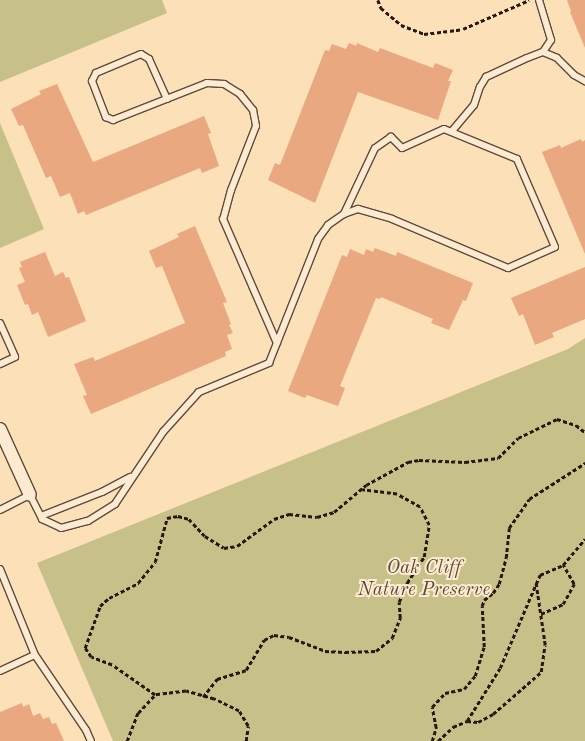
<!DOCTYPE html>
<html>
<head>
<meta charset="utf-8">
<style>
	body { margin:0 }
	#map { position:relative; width:585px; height:741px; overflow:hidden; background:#fce0b8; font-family:"Old Standard TT",serif }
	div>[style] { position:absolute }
	.green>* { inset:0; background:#c7c089 }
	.building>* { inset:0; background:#eaa880 }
	.path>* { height:2.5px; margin-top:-1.25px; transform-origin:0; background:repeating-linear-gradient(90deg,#291812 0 4px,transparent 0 6.5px) }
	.roads { filter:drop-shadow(1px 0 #5e4a3c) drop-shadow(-1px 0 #5e4a3c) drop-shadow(0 1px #5e4a3c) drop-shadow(0 -1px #5e4a3c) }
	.lane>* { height:6px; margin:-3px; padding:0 3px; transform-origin:3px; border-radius:3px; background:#fdebd1 }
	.street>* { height:12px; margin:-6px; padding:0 6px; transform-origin:6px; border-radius:6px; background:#fdebd1 }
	span { translate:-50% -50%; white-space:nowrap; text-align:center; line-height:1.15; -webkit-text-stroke:4px #fdebd1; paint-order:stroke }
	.park-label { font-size:19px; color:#584a36; font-style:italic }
</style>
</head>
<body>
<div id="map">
	<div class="green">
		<div style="clip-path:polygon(0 0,162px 0,167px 13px,0 82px)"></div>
		<div style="clip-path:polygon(0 123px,44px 229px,0 248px)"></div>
		<div style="clip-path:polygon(585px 338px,585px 741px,113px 741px,37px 563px,568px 349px)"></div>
	</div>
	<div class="building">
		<div style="clip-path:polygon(567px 0,585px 0,585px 48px,570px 12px,571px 11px)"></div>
		<div style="clip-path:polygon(349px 43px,356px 46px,357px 43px,378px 52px,380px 48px,433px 68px,435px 63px,453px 70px,448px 81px,451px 81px,438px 120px,358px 92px,315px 203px,268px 180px,275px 163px,280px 165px,325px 50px,329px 51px,332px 44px,346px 49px)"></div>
		<div style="clip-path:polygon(57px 84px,93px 162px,204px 116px,211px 133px,208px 134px,219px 166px,202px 173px,200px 168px,86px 215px,84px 211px,78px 214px,70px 193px,60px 197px,51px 176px,46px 178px,23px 125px,19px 126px,11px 109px,41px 94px,39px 91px)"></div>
		<div style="clip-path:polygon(581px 139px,582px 142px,585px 140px,585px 254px,542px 152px,560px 145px,561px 148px)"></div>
		<div style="clip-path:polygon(195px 226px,227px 302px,223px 303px,231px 324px,229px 325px,233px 333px,227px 335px,232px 349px,225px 352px,226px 356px,91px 414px,83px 396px,87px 395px,74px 364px,93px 357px,95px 361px,185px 323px,162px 266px,156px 268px,149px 251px,179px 237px,177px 234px)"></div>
		<div style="clip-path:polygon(375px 248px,396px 256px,397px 252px,473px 283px,466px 301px,463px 300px,449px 330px,431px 323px,433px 319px,381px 297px,380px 299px,376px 298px,340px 386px,345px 388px,338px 406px,307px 395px,305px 398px,288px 391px,342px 255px,347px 257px,350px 249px,364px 255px,366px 249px,373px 252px)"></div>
		<div style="clip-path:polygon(45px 252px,55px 276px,63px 272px,66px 278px,69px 277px,86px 321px,48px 337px,38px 312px,32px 315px,28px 304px,25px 305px,17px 285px,25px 282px,19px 268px,22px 267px,20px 262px)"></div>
		<div style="clip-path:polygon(585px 267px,585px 319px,552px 333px,554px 337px,535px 345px,523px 314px,519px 316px,511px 298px)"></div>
		<div style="clip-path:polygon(22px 703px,23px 707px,29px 704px,33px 716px,40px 713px,43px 719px,49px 717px,52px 724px,56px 723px,64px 741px,0 741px,0 712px)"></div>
	</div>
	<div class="path">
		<div style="left:378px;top:0;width:9px;rotate:69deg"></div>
		<div style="left:381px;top:8px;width:26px;rotate:40deg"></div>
		<div style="left:401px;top:25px;width:25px;rotate:21deg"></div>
		<div style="left:424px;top:34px;width:39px;rotate:-7deg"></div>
		<div style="left:463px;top:29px;width:72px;rotate:-23.7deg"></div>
		<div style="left:541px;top:614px;width:24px;rotate:-24deg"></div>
		<div style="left:563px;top:604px;width:23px;rotate:-61deg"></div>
		<div style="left:574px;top:584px;width:22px;rotate:-120deg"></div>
		<div style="left:203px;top:697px;width:23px;rotate:-52deg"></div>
		<div style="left:217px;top:679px;width:30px;rotate:-17deg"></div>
		<div style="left:246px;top:670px;width:35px;rotate:-59deg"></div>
		<div style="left:264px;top:640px;width:11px;rotate:-27deg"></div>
		<div style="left:274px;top:635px;width:15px;rotate:8deg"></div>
		<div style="left:289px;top:637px;width:39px;rotate:21deg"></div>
		<div style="left:325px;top:651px;width:20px;rotate:3deg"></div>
		<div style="left:345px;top:652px;width:31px;rotate:-2deg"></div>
		<div style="left:376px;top:651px;width:21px;rotate:-39deg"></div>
		<div style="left:392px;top:638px;width:22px;rotate:-68deg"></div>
		<div style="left:400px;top:618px;width:16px;rotate:-94deg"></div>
		<div style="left:399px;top:602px;width:21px;rotate:-67deg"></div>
		<div style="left:407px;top:583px;width:31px;rotate:-57deg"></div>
		<div style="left:424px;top:557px;width:32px;rotate:-81deg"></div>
		<div style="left:429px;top:525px;width:20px;rotate:-117deg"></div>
		<div style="left:420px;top:507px;width:26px;rotate:-151deg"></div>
		<div style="left:397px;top:494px;width:35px;rotate:-173deg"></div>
		<div style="left:467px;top:721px;width:62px;rotate:-58.1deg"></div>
		<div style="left:500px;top:668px;width:91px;rotate:-66.8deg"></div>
		<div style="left:127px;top:741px;width:30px;rotate:-69deg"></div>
		<div style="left:138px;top:713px;width:25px;rotate:-47deg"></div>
		<div style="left:246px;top:741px;width:15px;rotate:-82deg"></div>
		<div style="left:248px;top:726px;width:17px;rotate:-121deg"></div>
		<div style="left:239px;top:711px;width:28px;rotate:-154deg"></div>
		<div style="left:214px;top:699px;width:29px;rotate:-164deg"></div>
		<div style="left:186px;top:691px;width:31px;rotate:173deg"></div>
		<div style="left:155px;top:695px;width:52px;rotate:-145.1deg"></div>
		<div style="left:112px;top:665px;width:22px;rotate:-159deg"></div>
		<div style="left:91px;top:657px;width:11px;rotate:-124deg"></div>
		<div style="left:85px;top:648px;width:45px;rotate:-70.3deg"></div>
		<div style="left:100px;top:606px;width:12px;rotate:-42deg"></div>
		<div style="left:109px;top:598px;width:33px;rotate:-27deg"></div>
		<div style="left:138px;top:583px;width:27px;rotate:-51deg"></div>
		<div style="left:155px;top:562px;width:46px;rotate:-74.7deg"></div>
		<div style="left:167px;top:518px;width:11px;rotate:-10deg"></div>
		<div style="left:178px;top:516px;width:11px;rotate:15deg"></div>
		<div style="left:189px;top:519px;width:23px;rotate:47deg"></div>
		<div style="left:205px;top:536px;width:22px;rotate:32deg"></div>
		<div style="left:224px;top:548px;width:13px;rotate:-9deg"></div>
		<div style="left:237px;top:546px;width:46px;rotate:-36.1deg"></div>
		<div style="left:274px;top:519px;width:16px;rotate:-18deg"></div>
		<div style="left:289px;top:514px;width:28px;rotate:6deg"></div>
		<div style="left:317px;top:517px;width:18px;rotate:-16deg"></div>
		<div style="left:334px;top:512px;width:42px;rotate:-40.2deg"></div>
		<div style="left:366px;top:485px;width:48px;rotate:-28.7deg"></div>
		<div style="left:408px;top:462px;width:11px;rotate:-10deg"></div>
		<div style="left:419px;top:460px;width:46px;rotate:2.5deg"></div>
		<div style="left:465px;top:462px;width:33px;rotate:-7deg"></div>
		<div style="left:498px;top:458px;width:28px;rotate:-45deg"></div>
		<div style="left:518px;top:438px;width:43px;rotate:-26deg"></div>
		<div style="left:557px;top:419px;width:20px;rotate:18deg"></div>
		<div style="left:576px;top:425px;width:11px;rotate:38deg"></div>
		<div style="left:432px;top:741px;width:14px;rotate:-73deg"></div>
		<div style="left:436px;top:728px;width:21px;rotate:-101deg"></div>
		<div style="left:432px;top:707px;width:19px;rotate:-47deg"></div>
		<div style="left:445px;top:693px;width:19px;rotate:-12deg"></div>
		<div style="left:464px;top:689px;width:17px;rotate:-50deg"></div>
		<div style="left:475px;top:676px;width:30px;rotate:-73deg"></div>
		<div style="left:484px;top:647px;width:41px;rotate:-92.8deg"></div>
		<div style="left:482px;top:606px;width:6px;rotate:-72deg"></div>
		<div style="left:484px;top:600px;width:11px;rotate:-38deg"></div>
		<div style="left:493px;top:593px;width:11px;rotate:-56deg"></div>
		<div style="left:499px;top:584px;width:27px;rotate:-75deg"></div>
		<div style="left:506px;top:558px;width:30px;rotate:-84deg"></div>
		<div style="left:509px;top:528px;width:35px;rotate:-55deg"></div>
		<div style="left:529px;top:499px;width:67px;rotate:-32.7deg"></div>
		<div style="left:438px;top:741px;width:21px;rotate:-43deg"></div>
		<div style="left:453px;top:727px;width:15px;rotate:-23deg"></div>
		<div style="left:467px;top:721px;width:11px;rotate:5deg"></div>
		<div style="left:478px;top:722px;width:17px;rotate:-28deg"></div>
		<div style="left:493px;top:714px;width:64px;rotate:-41.2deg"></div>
		<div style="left:541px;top:672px;width:27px;rotate:-82deg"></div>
		<div style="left:545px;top:645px;width:62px;rotate:-98.4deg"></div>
		<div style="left:536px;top:584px;width:10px;rotate:-66deg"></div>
		<div style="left:540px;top:575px;width:25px;rotate:-23deg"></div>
		<div style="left:563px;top:565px;width:34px;rotate:-50deg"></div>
	</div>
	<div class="roads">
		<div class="lane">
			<div style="left:539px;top:0;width:42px;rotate:73.3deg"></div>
			<div style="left:551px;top:40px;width:14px;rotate:124deg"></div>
			<div style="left:167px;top:99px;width:44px;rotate:-114.2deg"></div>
			<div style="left:149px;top:59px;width:9px;rotate:-148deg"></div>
			<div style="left:141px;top:54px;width:49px;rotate:157.1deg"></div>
			<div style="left:96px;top:73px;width:9px;rotate:117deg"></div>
			<div style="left:92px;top:81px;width:39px;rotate:69deg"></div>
			<div style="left:106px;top:117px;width:8px;rotate:23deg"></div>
			<div style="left:113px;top:120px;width:101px;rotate:-21.5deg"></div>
			<div style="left:207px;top:83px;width:17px;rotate:3deg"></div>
			<div style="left:224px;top:84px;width:19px;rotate:32deg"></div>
			<div style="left:240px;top:94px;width:21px;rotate:51deg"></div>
			<div style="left:253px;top:110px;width:16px;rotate:79deg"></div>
			<div style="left:256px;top:126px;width:69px;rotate:111.3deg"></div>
			<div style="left:231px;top:190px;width:30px;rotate:105deg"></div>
			<div style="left:223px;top:219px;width:135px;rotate:66.5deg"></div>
			<div style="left:452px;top:131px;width:34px;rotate:-50deg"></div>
			<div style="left:474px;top:105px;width:19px;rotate:-72deg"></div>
			<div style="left:480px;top:87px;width:12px;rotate:-59deg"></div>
			<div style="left:486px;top:77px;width:45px;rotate:-24.9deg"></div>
			<div style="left:527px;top:58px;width:17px;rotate:-21deg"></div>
			<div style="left:543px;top:52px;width:15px;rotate:23deg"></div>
			<div style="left:557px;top:58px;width:24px;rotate:45deg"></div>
			<div style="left:574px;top:75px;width:13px;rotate:29deg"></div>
			<div style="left:0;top:323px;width:37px;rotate:66deg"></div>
			<div style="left:15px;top:357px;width:17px;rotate:155deg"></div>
			<div style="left:0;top:510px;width:34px;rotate:-27deg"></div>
			<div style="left:30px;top:495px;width:27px;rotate:63deg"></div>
			<div style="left:42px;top:519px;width:21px;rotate:25deg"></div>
			<div style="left:61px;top:528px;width:28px;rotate:-15deg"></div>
			<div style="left:88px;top:521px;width:32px;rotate:-32deg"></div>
			<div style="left:115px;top:504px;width:87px;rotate:-56.3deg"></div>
			<div style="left:163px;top:432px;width:54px;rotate:-48deg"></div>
			<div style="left:199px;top:392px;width:76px;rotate:-22.5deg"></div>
			<div style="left:269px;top:363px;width:133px;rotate:-68.4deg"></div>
			<div style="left:318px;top:239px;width:17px;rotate:-54deg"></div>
			<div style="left:328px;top:225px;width:19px;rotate:-35deg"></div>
			<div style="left:344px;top:214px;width:15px;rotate:-20deg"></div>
			<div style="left:358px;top:209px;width:35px;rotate:16deg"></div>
			<div style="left:392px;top:219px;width:126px;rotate:22.9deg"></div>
			<div style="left:508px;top:268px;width:51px;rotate:-24.1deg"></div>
			<div style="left:555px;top:247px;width:96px;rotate:-113.4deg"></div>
			<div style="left:517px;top:159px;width:79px;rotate:-157.7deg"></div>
			<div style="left:444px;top:129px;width:46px;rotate:155.7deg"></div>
			<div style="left:402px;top:148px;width:16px;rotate:-135deg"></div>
			<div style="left:391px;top:137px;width:19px;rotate:145deg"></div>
			<div style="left:375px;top:148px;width:73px;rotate:115.2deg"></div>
			<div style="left:41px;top:516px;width:66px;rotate:-21.5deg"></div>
			<div style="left:102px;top:492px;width:32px;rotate:-28deg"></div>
			<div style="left:0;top:569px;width:93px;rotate:67.9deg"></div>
			<div style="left:35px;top:655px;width:91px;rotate:55.8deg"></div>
			<div style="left:86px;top:730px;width:12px;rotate:66deg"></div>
			<div style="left:0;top:671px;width:38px;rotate:-25deg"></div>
		</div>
		<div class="street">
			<div style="left:0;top:429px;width:72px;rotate:65.6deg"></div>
		</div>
	</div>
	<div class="park-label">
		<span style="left:424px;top:580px">Oak Cliff<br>Nature Preserve</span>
	</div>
</div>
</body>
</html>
